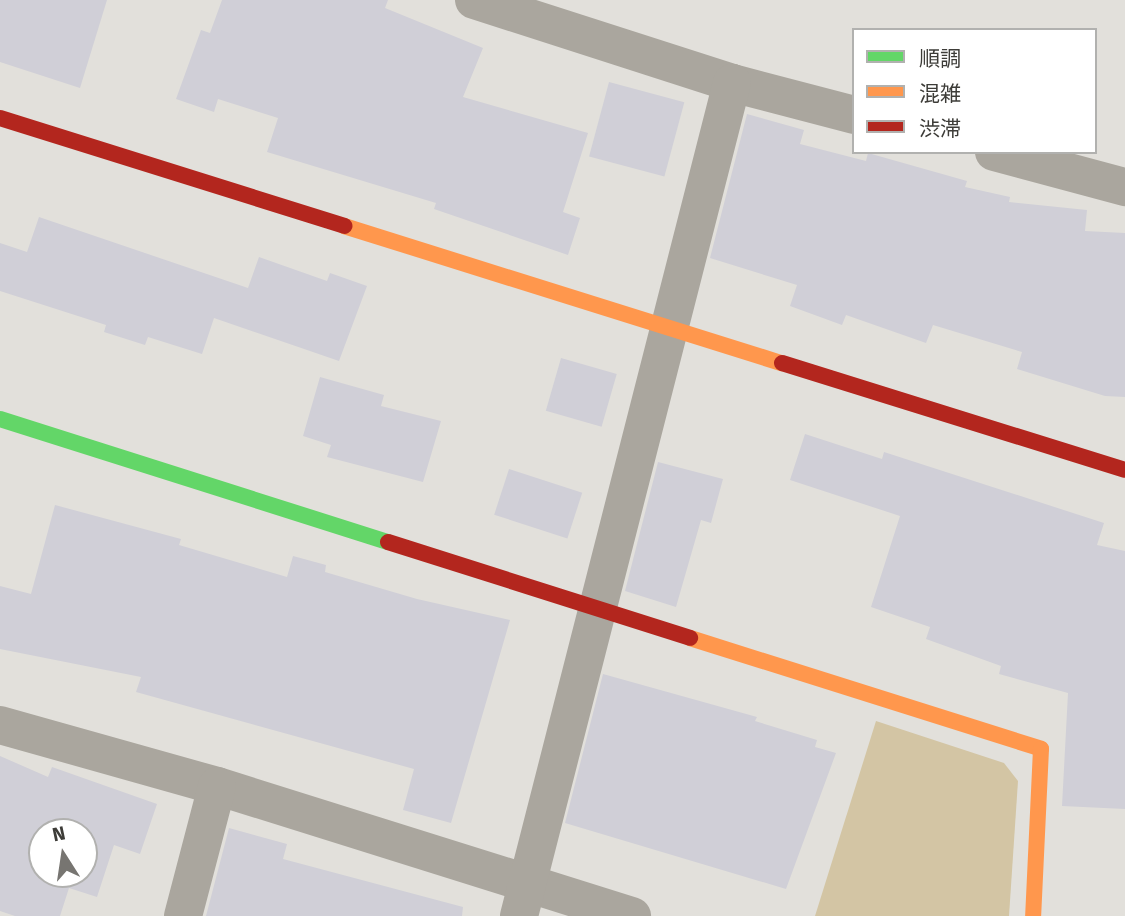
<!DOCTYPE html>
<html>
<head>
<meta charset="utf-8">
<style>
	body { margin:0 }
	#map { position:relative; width:1125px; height:916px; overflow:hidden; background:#e2e0db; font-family:"Fira Sans","Noto Sans JP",sans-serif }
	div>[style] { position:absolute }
	.green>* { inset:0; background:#d3c5a4 }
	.building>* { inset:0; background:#d0cfd7; transform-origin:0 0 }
	.street>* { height:38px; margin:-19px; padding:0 19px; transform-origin:19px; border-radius:19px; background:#aaa69e }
	.fast>* { height:16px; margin:-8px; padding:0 8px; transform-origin:8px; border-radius:8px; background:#63d668 }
	.slow>* { height:16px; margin:-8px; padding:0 8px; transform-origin:8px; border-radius:8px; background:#ff974d }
	.jam>* { height:16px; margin:-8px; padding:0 8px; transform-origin:8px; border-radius:8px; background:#b3261e }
	span { translate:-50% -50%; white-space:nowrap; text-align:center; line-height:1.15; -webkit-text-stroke:6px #fff; paint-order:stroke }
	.legend { position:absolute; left:852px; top:28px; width:245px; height:126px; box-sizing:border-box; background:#fff; border:2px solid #b1b1af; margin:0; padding:9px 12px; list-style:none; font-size:21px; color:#3d3c38 }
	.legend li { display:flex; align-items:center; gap:14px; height:35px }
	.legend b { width:35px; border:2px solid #b1b1af }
	.north { position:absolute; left:28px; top:818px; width:70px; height:70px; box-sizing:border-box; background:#fff; border:2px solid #b1b1af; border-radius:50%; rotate:348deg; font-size:19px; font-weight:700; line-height:28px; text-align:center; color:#3d3c38 }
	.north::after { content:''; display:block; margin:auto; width:24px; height:32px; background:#777571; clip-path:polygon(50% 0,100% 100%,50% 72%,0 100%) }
</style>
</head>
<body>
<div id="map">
	<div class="green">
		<div style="clip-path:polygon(876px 721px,1004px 763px,1018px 781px,1009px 916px,815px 916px)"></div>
	</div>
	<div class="building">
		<div style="clip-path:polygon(0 0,107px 0,80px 88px,0 62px)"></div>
		<div style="clip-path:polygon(222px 0,388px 0,385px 8px,483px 48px,463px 97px,588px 133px,563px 212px,580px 218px,568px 255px,434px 209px,436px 203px,267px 152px,278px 118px,218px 99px,214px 112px,176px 99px,201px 30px,210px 33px)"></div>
		<div style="left:609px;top:82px;width:78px;height:77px;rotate:15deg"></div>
		<div style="clip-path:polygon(747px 114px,804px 130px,800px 144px,866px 161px,868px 153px,967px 181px,965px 187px,1010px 197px,1009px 202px,1087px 210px,1085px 231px,1125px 233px,1125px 397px,1105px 396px,1017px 369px,1022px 352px,933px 325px,926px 343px,846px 315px,842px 325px,790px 306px,797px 285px,710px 258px)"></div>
		<div style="clip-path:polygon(39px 217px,248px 288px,259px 257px,327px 281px,330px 273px,367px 286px,339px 361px,214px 318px,202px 354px,148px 337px,145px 345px,104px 332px,106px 325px,0 291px,0 243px,27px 252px)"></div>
		<div style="left:561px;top:358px;width:58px;height:55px;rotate:16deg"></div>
		<div style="clip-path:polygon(320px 377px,384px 395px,381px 406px,441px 421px,423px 482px,327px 457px,331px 445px,303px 436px)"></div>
		<div style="clip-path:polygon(805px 434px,882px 459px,884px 452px,1104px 523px,1097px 545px,1125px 551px,1125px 809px,1062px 806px,1068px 693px,999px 674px,1001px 666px,926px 639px,930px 627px,871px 607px,900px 516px,790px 480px)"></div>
		<div style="clip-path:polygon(658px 462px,723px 479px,711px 523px,701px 520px,676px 607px,625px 591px)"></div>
		<div style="left:509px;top:469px;width:77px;height:48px;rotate:18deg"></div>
		<div style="clip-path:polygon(55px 505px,181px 539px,179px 545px,287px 577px,293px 556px,326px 565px,325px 572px,417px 599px,510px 620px,451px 823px,403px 810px,414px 769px,136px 692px,141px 677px,0 649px,0 586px,31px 594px)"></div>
		<div style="clip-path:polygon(603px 674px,757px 717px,755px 721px,817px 740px,815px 747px,836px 753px,786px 889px,565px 823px)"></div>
		<div style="clip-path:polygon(evenodd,0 756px,48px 777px,52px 767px,157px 804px,140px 854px,114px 845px,97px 897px,69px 888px,60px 916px,15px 916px,0 911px,0 756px,42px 832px,84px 832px,84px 874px,42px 874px,42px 832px)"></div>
		<div style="clip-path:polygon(229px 828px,287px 844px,283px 859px,463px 907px,462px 916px,206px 916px)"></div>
	</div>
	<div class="street">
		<div style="left:474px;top:0;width:271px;rotate:17.8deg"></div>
		<div style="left:732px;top:83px;width:126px;rotate:14.7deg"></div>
		<div style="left:994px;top:152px;width:136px;rotate:15deg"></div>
		<div style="left:0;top:725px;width:225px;rotate:15.7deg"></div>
		<div style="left:217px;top:786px;width:435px;rotate:17.4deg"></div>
		<div style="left:183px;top:916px;width:134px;rotate:-75.3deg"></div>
		<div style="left:519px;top:916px;width:860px;rotate:-75.66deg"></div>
	</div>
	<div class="fast">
		<div style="left:0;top:419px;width:407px;rotate:17.6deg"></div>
	</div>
	<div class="slow">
		<div style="left:344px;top:226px;width:459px;rotate:17.4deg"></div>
		<div style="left:690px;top:638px;width:368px;rotate:17.5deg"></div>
		<div style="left:1041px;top:749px;width:167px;rotate:92.7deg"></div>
	</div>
	<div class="jam">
		<div style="left:0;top:118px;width:361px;rotate:17.4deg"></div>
		<div style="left:782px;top:363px;width:359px;rotate:17.3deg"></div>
		<div style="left:388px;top:542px;width:317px;rotate:17.6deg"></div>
	</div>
	<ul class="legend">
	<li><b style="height:9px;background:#63d668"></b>順調</li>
	<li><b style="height:9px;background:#ff974d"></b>混雑</li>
	<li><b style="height:9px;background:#b3261e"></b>渋滞</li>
	</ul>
	<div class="north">N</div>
</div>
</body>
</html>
